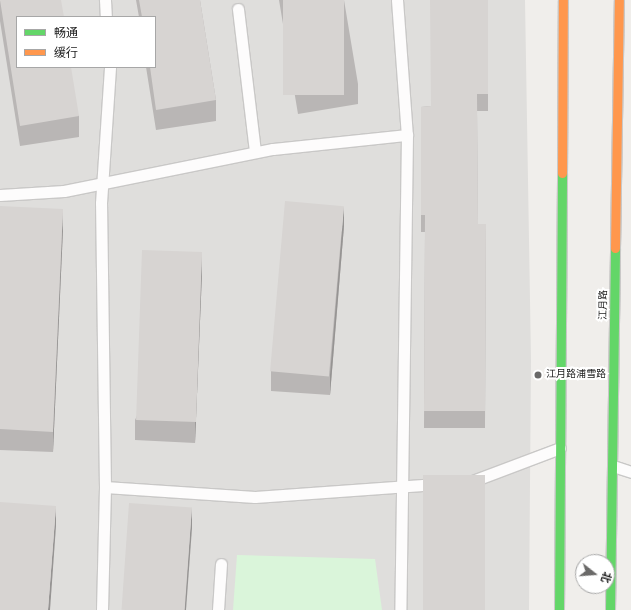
<!DOCTYPE html>
<html>
<head>
<meta charset="utf-8">
<style>
	body { margin:0 }
	#map { position:relative; width:631px; height:610px; overflow:hidden; background:#f0eeeb; font-family:Signika,"Noto Sans SC",sans-serif }
	div>[style] { position:absolute }
	.residential>* { inset:0; background:#dfdedc }
	.park>* { inset:0; background:#daf5da }
	.roads { filter:drop-shadow(1px 0 #c9c8c7) drop-shadow(-1px 0 #c9c8c7) drop-shadow(0 1px #c9c8c7) drop-shadow(0 -1px #c9c8c7) }
	.lane>* { height:11px; margin:-5.5px; padding:0 5.5px; transform-origin:5.5px; border-radius:5.5px; background:#fdfcfc }
	.fast>* { height:9px; margin:-4.5px; padding:0 4.5px; transform-origin:4.5px; border-radius:4.5px; background:#63d668 }
	.slow>* { height:9px; margin:-4.5px; padding:0 4.5px; transform-origin:4.5px; border-radius:4.5px; background:#ff974d }
	.wall>* { inset:0; background:#b9b6b5 }
	.shaded-wall>* { inset:0; background:#969493 }
	.building>* { inset:0; background:#d7d4d2; transform-origin:0 0 }
	.dots>* { width:11px; height:11px; translate:-50% -50%; box-sizing:border-box; border:2px solid #fff; border-radius:50% }
	span { translate:-50% -50%; white-space:nowrap; text-align:center; line-height:1.15; -webkit-text-stroke:4px #fff; paint-order:stroke }
	.street-label { font-size:10px; color:#222 }
	.poi-label { font-size:10px; color:#222 }
	.left { translate:0 -50%; text-align:left }
	.legend { position:absolute; left:16px; top:16px; width:140px; height:52px; box-sizing:border-box; background:#fff; border:1px solid #a7a7a7; margin:0; padding:5px 7px; list-style:none; font-size:12px; color:#222 }
	.legend li { display:flex; align-items:center; gap:8px; height:20px }
	.legend b { width:20px; border:1px solid #a7a7a7 }
	.north { position:absolute; left:575px; top:554px; width:40px; height:40px; box-sizing:border-box; background:#fff; border:1px solid #a7a7a7; border-radius:50%; rotate:107deg; font-size:11px; font-weight:700; line-height:16px; text-align:center; color:#222 }
	.north::after { content:''; display:block; margin:auto; width:14px; height:18px; background:#6a6968; clip-path:polygon(50% 0,100% 100%,50% 72%,0 100%) }
</style>
</head>
<body>
<div id="map">
	<div class="residential">
		<div style="clip-path:polygon(evenodd,0 0,525px 0,531px 360px,529px 610px,0 610px,0 0,17px 17px,155px 17px,155px 67px,17px 67px,17px 17px)"></div>
	</div>
	<div class="park">
		<div style="clip-path:polygon(237px 555px,375px 559px,382px 610px,233px 610px)"></div>
	</div>
	<div class="roads">
		<div class="lane">
			<div style="left:105px;top:0;width:17px;rotate:87deg"></div>
			<div style="left:397px;top:0;width:135px;rotate:85.8deg"></div>
			<div style="left:407px;top:135px;width:475px;rotate:90.8deg"></div>
			<div style="left:238px;top:9px;width:144px;rotate:83.2deg"></div>
			<div style="left:0;top:195px;width:64px;rotate:-3.6deg"></div>
			<div style="left:64px;top:191px;width:213px;rotate:-11.4deg"></div>
			<div style="left:273px;top:149px;width:135px;rotate:-6deg"></div>
			<div style="left:613px;top:466px;width:19px;rotate:18deg"></div>
			<div style="left:470px;top:482px;width:96px;rotate:-20.7deg"></div>
			<div style="left:105px;top:487px;width:150px;rotate:3.8deg"></div>
			<div style="left:255px;top:497px;width:182px;rotate:-4.1deg"></div>
			<div style="left:102px;top:610px;width:123px;rotate:-88.6deg"></div>
			<div style="left:105px;top:487px;width:284px;rotate:-90.8deg"></div>
			<div style="left:101px;top:203px;width:136px;rotate:-86.2deg"></div>
			<div style="left:218px;top:610px;width:46px;rotate:-86.3deg"></div>
		</div>
		<div class="fast">
			<div style="left:559px;top:610px;width:437px;rotate:-89.6deg"></div>
			<div style="left:610px;top:610px;width:362px;rotate:-89.2deg"></div>
		</div>
		<div class="slow">
			<div style="left:562px;top:173px;width:173px;rotate:-89.7deg"></div>
			<div style="left:615px;top:248px;width:248px;rotate:-89.1deg"></div>
		</div>
	</div>
	<div class="wall">
		<div style="clip-path:polygon(0 0,79px 116px,79px 137px,20px 146px,0 21px)"></div>
		<div style="clip-path:polygon(136px 0,200px 0,216px 100px,216px 121px,156px 130px,146px 67px,155px 67px,155px 17px,139px 17px)"></div>
		<div style="clip-path:polygon(279px 0,344px 0,358px 84px,358px 104px,298px 114px)"></div>
		<div style="clip-path:polygon(488px 0,488px 111px,477px 111px,478px 224px,486px 224px,485px 428px,424px 428px,425px 232px,421px 232px,421px 107px,431px 106px)"></div>
		<div style="clip-path:polygon(0 206px,63px 229px,53px 452px,0 450px)"></div>
		<div style="clip-path:polygon(344px 226px,330px 395px,271px 391px,271px 371px)"></div>
		<div style="clip-path:polygon(202px 273px,195px 443px,135px 440px,135px 420px)"></div>
	</div>
	<div class="shaded-wall">
		<div style="clip-path:polygon(344px 206px,344px 226px,330px 395px,330px 375px)"></div>
		<div style="clip-path:polygon(63px 209px,63px 229px,53px 452px,53px 432px)"></div>
		<div style="clip-path:polygon(202px 252px,202px 273px,195px 443px,195px 422px)"></div>
		<div style="clip-path:polygon(56px 506px,56px 526px,50px 610px,48px 610px)"></div>
		<div style="clip-path:polygon(192px 507px,192px 528px,186px 610px,184px 610px)"></div>
	</div>
	<div class="building">
		<div style="clip-path:polygon(0 0,61px 0,64px 17px,17px 17px,17px 67px,71px 67px,79px 116px,20px 126px)"></div>
		<div style="clip-path:polygon(139px 0,200px 0,216px 100px,156px 110px,150px 67px,155px 67px,155px 17px,142px 17px)"></div>
		<div style="left:283px;top:0;width:61px;height:95px"></div>
		<div style="clip-path:polygon(430px 0,488px 0,488px 94px,477px 94px,478px 224px,486px 224px,485px 411px,424px 411px,425px 215px,421px 215px,421px 107px,431px 106px)"></div>
		<div style="left:285px;top:201px;width:59px;height:171px;rotate:5deg"></div>
		<div style="clip-path:polygon(0 206px,63px 209px,53px 432px,0 429px)"></div>
		<div style="left:142px;top:250px;width:60px;height:170px;rotate:2deg"></div>
		<div style="left:423px;top:475px;width:62px;height:135px"></div>
		<div style="clip-path:polygon(0 502px,56px 506px,48px 610px,0 610px)"></div>
		<div style="left:129px;top:503px;width:63px;height:107px;rotate:4deg"></div>
	</div>
	<div class="dots">
		<div style="left:538px;top:375px;background:#6a6968"></div>
	</div>
	<div class="street-label">
		<span style="left:604px;top:305px;rotate:-89deg">江月路</span>
	</div>
	<div class="poi-label">
		<span class="left" style="left:546px;top:375px">江月路浦雪路</span>
	</div>
	<ul class="legend">
	<li><b style="height:5px;background:#63d668"></b>畅通</li>
	<li><b style="height:5px;background:#ff974d"></b>缓行</li>
	</ul>
	<div class="north">北</div>
</div>
</body>
</html>
